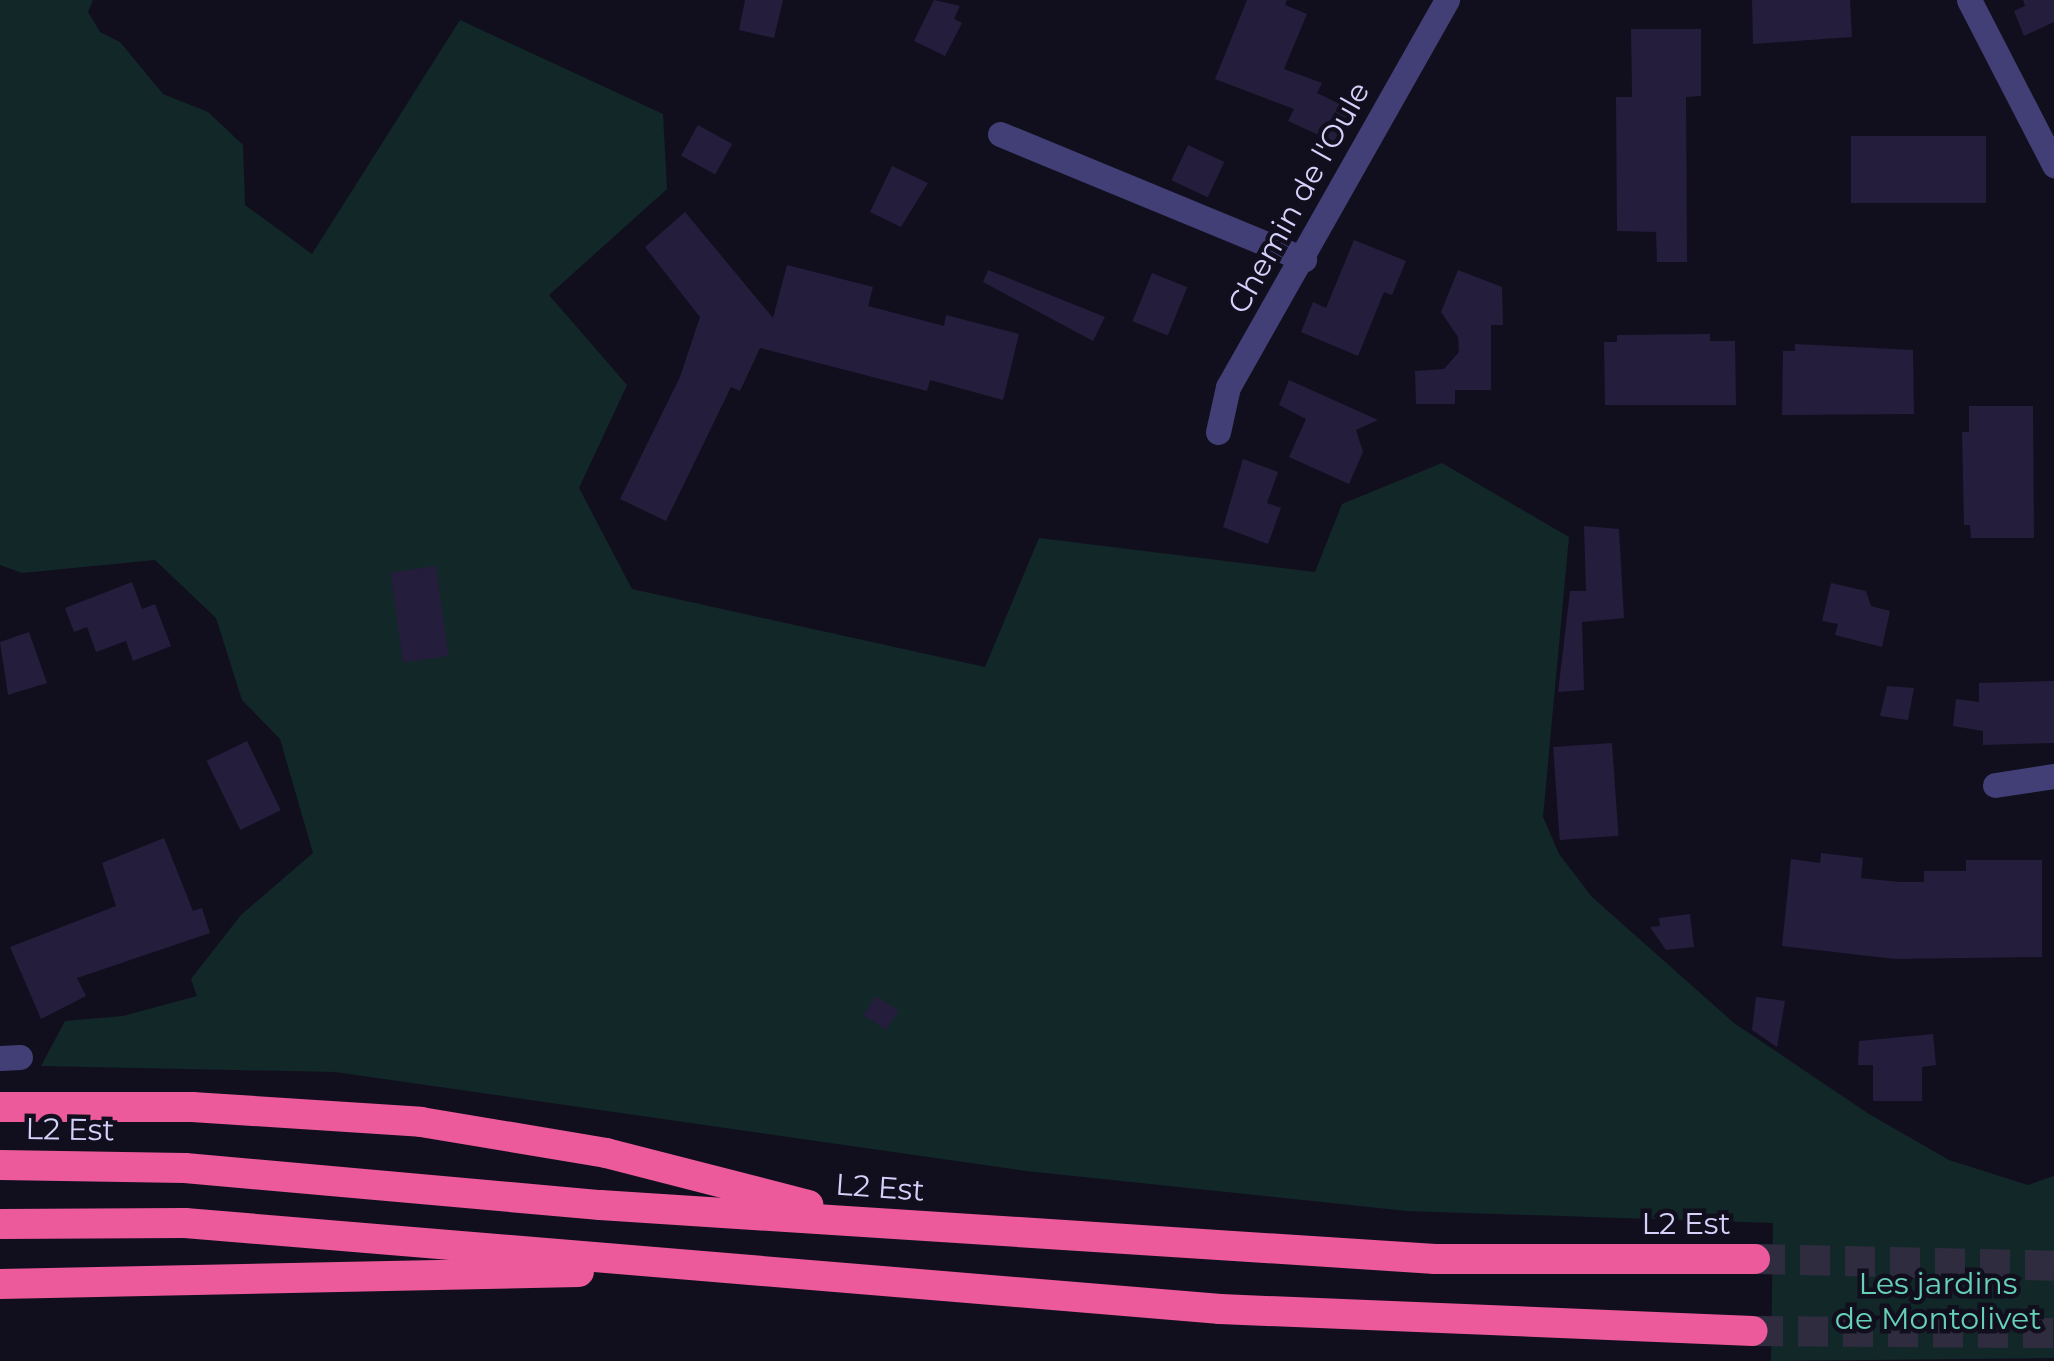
<!DOCTYPE html>
<html>
<head>
<meta charset="utf-8">
<style>
	body { margin:0 }
	#map { position:relative; width:2054px; height:1361px; overflow:hidden; background:#110f1e; font-family:Montserrat,sans-serif }
	div>[style] { position:absolute }
	.green>* { inset:0; background:#122727 }
	.building>* { inset:0; background:#241d3c; transform-origin:0 0 }
	.highway-tunnel>* { height:30px; margin-top:-15px; transform-origin:0; background:repeating-linear-gradient(90deg,#2f2c3f 0 30px,transparent 0 45px) }
	.minor>* { height:25px; margin:-12.5px; padding:0 12.5px; transform-origin:12.5px; border-radius:12.5px; background:#423f77 }
	.highway>* { height:30px; margin:-15px; padding:0 15px; transform-origin:15px; border-radius:15px; background:#ec5a9c }
	span { translate:-50% -50%; white-space:nowrap; text-align:center; line-height:1.15; -webkit-text-stroke:9px #110f1e; paint-order:stroke }
	.street-label { font-size:30px; color:#d6d1fa }
	.park-label { font-size:30px; color:#66d0b8 }
</style>
</head>
<body>
<div id="map">
	<div class="green">
		<div style="clip-path:polygon(0 0,93px 0,88px 12px,100px 32px,120px 42px,163px 94px,208px 112px,243px 145px,245px 205px,312px 254px,460px 20px,663px 114px,667px 189px,549px 295px,627px 385px,579px 488px,632px 589px,985px 667px,1039px 538px,1315px 572px,1342px 504px,1442px 463px,1569px 537px,1543px 817px,1559px 854px,1592px 897px,1734px 1023px,1869px 1114px,1949px 1160px,2028px 1185px,2054px 1176px,2054px 1358px,1771px 1361px,1773px 1223px,1407px 1211px,1026px 1171px,335px 1072px,41px 1066px,65px 1021px,123px 1016px,197px 996px,191px 979px,241px 915px,313px 853px,280px 739px,242px 700px,216px 618px,155px 560px,22px 573px,0 565px)"></div>
	</div>
	<div class="building">
		<div style="clip-path:polygon(745px 0,783px 0,774px 38px,739px 30px)"></div>
		<div style="clip-path:polygon(934px 0,960px 6px,954px 19px,962px 23px,945px 56px,914px 41px)"></div>
		<div style="clip-path:polygon(1247px 0,1287px 0,1285px 5px,1307px 14px,1284px 69px,1322px 83px,1317px 93px,1350px 109px,1334px 142px,1288px 121px,1294px 109px,1215px 79px)"></div>
		<div style="clip-path:polygon(1752px 0,1850px 0,1852px 37px,1753px 44px)"></div>
		<div style="clip-path:polygon(2023px 0,2054px 0,2054px 22px,2024px 36px,2014px 11px,2025px 6px)"></div>
		<div style="clip-path:polygon(1631px 29px,1701px 29px,1701px 96px,1686px 97px,1687px 262px,1657px 262px,1656px 232px,1617px 231px,1616px 97px,1632px 97px)"></div>
		<div style="left:698px;top:125px;width:39px;height:35px;rotate:29deg"></div>
		<div style="left:1986px;top:136px;width:67px;height:135px;rotate:90deg"></div>
		<div style="left:1188px;top:145px;width:40px;height:39px;rotate:25deg"></div>
		<div style="clip-path:polygon(892px 166px,928px 183px,901px 227px,870px 212px)"></div>
		<div style="clip-path:polygon(685px 212px,773px 318px,787px 265px,873px 287px,868px 306px,944px 326px,946px 315px,1019px 334px,1003px 400px,930px 380px,927px 391px,760px 348px,740px 391px,731px 387px,666px 521px,620px 499px,680px 377px,700px 317px,645px 247px)"></div>
		<div style="clip-path:polygon(1354px 240px,1406px 261px,1392px 295px,1384px 292px,1358px 356px,1301px 332px,1313px 302px,1326px 308px)"></div>
		<div style="clip-path:polygon(988px 270px,1105px 317px,1093px 341px,983px 282px)"></div>
		<div style="clip-path:polygon(1458px 270px,1502px 287px,1503px 325px,1491px 325px,1491px 390px,1455px 390px,1455px 404px,1416px 404px,1415px 371px,1444px 369px,1459px 352px,1458px 337px,1441px 312px)"></div>
		<div style="left:1152px;top:273px;width:38px;height:52px;rotate:22deg"></div>
		<div style="clip-path:polygon(1710px 334px,1710px 341px,1735px 341px,1736px 405px,1605px 405px,1604px 342px,1617px 342px,1617px 335px)"></div>
		<div style="clip-path:polygon(1795px 344px,1913px 350px,1914px 414px,1782px 415px,1783px 351px,1795px 351px)"></div>
		<div style="clip-path:polygon(1289px 380px,1378px 420px,1356px 430px,1363px 452px,1349px 484px,1289px 457px,1306px 419px,1279px 405px)"></div>
		<div style="clip-path:polygon(1969px 406px,2033px 406px,2034px 538px,1971px 538px,1970px 525px,1964px 525px,1962px 432px,1969px 432px)"></div>
		<div style="clip-path:polygon(1243px 459px,1278px 472px,1267px 503px,1281px 508px,1268px 544px,1223px 527px)"></div>
		<div style="clip-path:polygon(1584px 526px,1619px 529px,1624px 618px,1582px 622px,1584px 690px,1558px 692px,1570px 591px,1586px 591px)"></div>
		<div style="left:436px;top:566px;width:91px;height:46px;rotate:82deg"></div>
		<div style="clip-path:polygon(132px 582px,142px 609px,155px 604px,171px 646px,133px 661px,126px 641px,96px 652px,87px 627px,74px 632px,65px 608px)"></div>
		<div style="clip-path:polygon(1831px 583px,1866px 591px,1871px 606px,1890px 611px,1882px 647px,1835px 635px,1838px 624px,1822px 621px)"></div>
		<div style="clip-path:polygon(29px 632px,47px 683px,8px 695px,0 642px)"></div>
		<div style="clip-path:polygon(2054px 681px,2054px 743px,1983px 745px,1983px 731px,1953px 726px,1956px 699px,1979px 702px,1979px 683px)"></div>
		<div style="clip-path:polygon(1887px 686px,1914px 688px,1908px 720px,1880px 716px)"></div>
		<div style="left:247px;top:741px;width:77px;height:45px;rotate:64deg"></div>
		<div style="left:1612px;top:743px;width:93px;height:59px;rotate:86deg"></div>
		<div style="clip-path:polygon(164px 838px,193px 911px,202px 908px,210px 933px,77px 978px,86px 996px,41px 1019px,10px 947px,116px 906px,102px 863px)"></div>
		<div style="clip-path:polygon(1821px 853px,1863px 858px,1861px 878px,1899px 882px,1924px 882px,1924px 871px,1966px 871px,1966px 860px,2042px 860px,2042px 957px,1895px 959px,1782px 946px,1791px 859px,1820px 863px)"></div>
		<div style="clip-path:polygon(1690px 914px,1694px 947px,1666px 950px,1650px 927px,1660px 926px,1659px 918px)"></div>
		<div style="left:876px;top:996px;width:27px;height:23px;rotate:33deg"></div>
		<div style="clip-path:polygon(1756px 997px,1785px 1001px,1777px 1047px,1752px 1030px)"></div>
		<div style="clip-path:polygon(1933px 1034px,1936px 1065px,1922px 1067px,1922px 1101px,1873px 1101px,1873px 1065px,1858px 1065px,1859px 1041px)"></div>
	</div>
	<div class="highway-tunnel">
		<div style="left:1755px;top:1259px;width:299px;rotate:1.3deg"></div>
		<div style="left:1753px;top:1331px;width:301px;rotate:0.4deg"></div>
	</div>
	<div class="minor">
		<div style="left:1969px;top:0;width:186px;rotate:62.7deg"></div>
		<div style="left:1000px;top:134px;width:329px;rotate:22.4deg"></div>
		<div style="left:1218px;top:432px;width:46px;rotate:-77.5deg"></div>
		<div style="left:1228px;top:387px;width:445px;rotate:-60.5deg"></div>
		<div style="left:1995px;top:785px;width:60px;rotate:-8.7deg"></div>
		<div style="left:0;top:1058px;width:20px;rotate:-3deg"></div>
	</div>
	<div class="highway">
		<div style="left:0;top:1107px;width:192px"></div>
		<div style="left:192px;top:1107px;width:229px;rotate:3.7deg"></div>
		<div style="left:421px;top:1122px;width:188px;rotate:9.5deg"></div>
		<div style="left:606px;top:1153px;width:209px;rotate:14.4deg"></div>
		<div style="left:0;top:1165px;width:185px;rotate:0.9deg"></div>
		<div style="left:185px;top:1168px;width:417px;rotate:5.1deg"></div>
		<div style="left:600px;top:1205px;width:837px;rotate:3.7deg"></div>
		<div style="left:1435px;top:1259px;width:320px"></div>
		<div style="left:0;top:1224px;width:185px;rotate:-0.3deg"></div>
		<div style="left:185px;top:1223px;width:1039px;rotate:4.75deg"></div>
		<div style="left:1220px;top:1309px;width:533px;rotate:2.36deg"></div>
		<div style="left:0;top:1284px;width:579px;rotate:-1.19deg"></div>
	</div>
	<div class="street-label">
		<span style="left:1299px;top:198px;rotate:-61deg">Chemin de l'Oule</span>
		<span style="left:70px;top:1130px;rotate:1deg">L2 Est</span>
		<span style="left:880px;top:1188px;rotate:4deg">L2 Est</span>
		<span style="left:1686px;top:1224px">L2 Est</span>
	</div>
	<div class="park-label">
		<span style="left:1938px;top:1301px">Les jardins<br>de Montolivet</span>
	</div>
</div>
</body>
</html>
